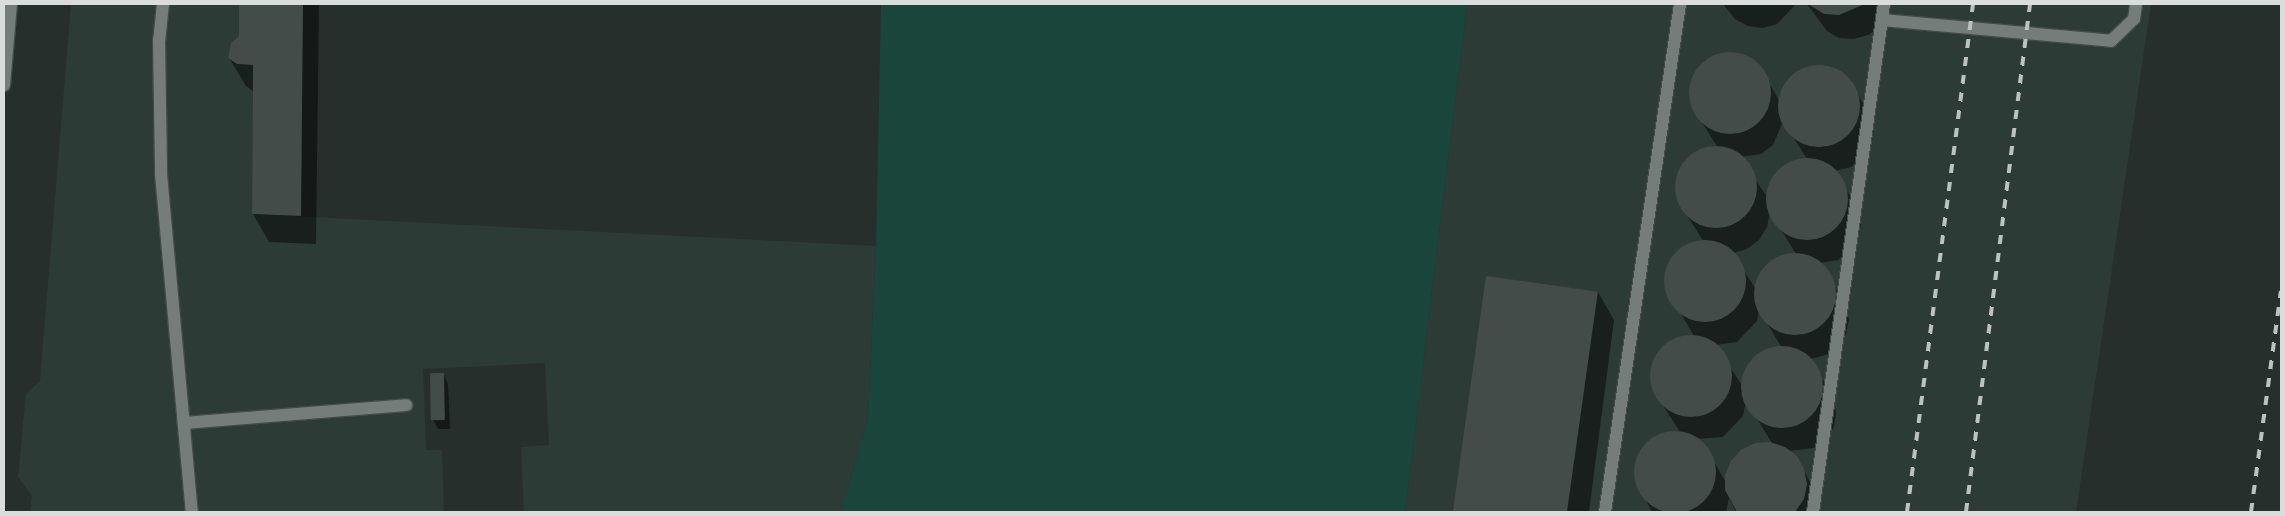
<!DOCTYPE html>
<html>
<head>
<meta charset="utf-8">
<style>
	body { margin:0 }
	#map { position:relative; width:2285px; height:516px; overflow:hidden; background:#272f2c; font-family:"DM Sans",sans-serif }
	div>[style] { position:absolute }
	.built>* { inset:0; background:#2d3b36 }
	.green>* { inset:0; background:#19453a }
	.shadow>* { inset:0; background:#0007 }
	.building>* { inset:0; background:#444c49; transform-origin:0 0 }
	.round { border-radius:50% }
	.roads { filter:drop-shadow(1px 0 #444b48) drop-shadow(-1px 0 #444b48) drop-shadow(0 1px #444b48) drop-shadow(0 -1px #444b48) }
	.lane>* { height:12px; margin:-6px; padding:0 6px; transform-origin:6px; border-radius:6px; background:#747d7a }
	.street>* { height:12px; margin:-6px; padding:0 6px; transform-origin:6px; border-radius:6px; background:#747d7a }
	.rail>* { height:4px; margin-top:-2px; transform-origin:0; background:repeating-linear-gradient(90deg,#bcc2c0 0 9px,transparent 0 18px) }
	span { translate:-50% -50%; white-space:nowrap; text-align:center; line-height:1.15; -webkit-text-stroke:4px #1d2522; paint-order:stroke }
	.frame { position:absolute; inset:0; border:5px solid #d9dedc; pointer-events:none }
</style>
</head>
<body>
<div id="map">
	<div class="built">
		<div style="clip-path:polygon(71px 4px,239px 4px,239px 36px,231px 43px,228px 58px,237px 64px,253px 65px,252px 214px,876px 246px,868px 418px,841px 512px,524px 512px,521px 447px,549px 445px,545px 363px,423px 369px,426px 450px,442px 450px,444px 512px,30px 512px,32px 496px,18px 477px,26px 394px,40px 381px)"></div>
		<div style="clip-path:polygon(1467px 4px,2151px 4px,2076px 512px,1405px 512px)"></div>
	</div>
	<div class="green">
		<div style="clip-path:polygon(881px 4px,1467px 4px,1405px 512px,841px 512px,868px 418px,876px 246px)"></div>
	</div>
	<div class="shadow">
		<div style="clip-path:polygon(241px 4px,319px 4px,316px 244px,269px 242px,253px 214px,254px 92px,246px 86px,229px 58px,240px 37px)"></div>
		<div style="clip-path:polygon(1723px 4px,1796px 4px,1777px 24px,1763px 28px,1748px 26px,1735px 19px)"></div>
		<div style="clip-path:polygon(1807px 4px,1890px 4px,1880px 27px,1868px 35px,1854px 39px,1839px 38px,1827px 31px)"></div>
		<div style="clip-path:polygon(evenodd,1734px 53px,1748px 57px,1759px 66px,1779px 100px,1786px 84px,1796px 73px,1809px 67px,1823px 66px,1837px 70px,1849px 79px,1871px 117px,1874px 131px,1871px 146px,1863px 158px,1851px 167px,1835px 171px,1859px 210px,1861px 225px,1858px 239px,1850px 252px,1838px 260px,1820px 263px,1846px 305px,1849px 320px,1846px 334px,1839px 346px,1826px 355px,1810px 359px,1834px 398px,1836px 413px,1834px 427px,1826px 440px,1814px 448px,1788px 451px,1796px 457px,1817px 494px,1819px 512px,1736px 512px,1729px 498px,1726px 512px,1652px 512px,1635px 479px,1636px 464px,1641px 450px,1651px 440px,1664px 433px,1680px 432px,1657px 396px,1652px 382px,1652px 368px,1657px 354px,1668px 344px,1681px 337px,1694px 336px,1666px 288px,1666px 273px,1671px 260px,1682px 249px,1704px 242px,1682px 208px,1676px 194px,1677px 179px,1692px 155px,1718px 148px,1696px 113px,1691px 100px,1691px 85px,1706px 60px,1719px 54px,1734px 53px,1783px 121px,1807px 159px,1783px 167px,1773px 177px,1768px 198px,1740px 157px,1761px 154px,1773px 145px,1783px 121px,1734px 53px,1770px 212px,1796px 254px,1771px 262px,1761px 272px,1755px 288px,1733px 253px,1747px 249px,1759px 240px,1767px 227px,1770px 212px,1734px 53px,1759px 310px,1782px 348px,1759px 355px,1748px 366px,1743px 387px,1716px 345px,1737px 342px,1757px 321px,1759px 310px,1734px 53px,1746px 401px,1772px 443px,1726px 483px,1705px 445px,1697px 439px,1723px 437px,1743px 416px,1746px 401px)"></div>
		<div style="clip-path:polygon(1487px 278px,1598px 292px,1614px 320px,1589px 512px,1457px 512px)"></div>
		<div style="clip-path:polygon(443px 374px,448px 384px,450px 429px,438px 429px,433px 420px)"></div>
	</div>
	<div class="building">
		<div style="clip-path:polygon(239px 4px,303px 4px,301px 216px,252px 214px,253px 65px,237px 64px,228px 58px,231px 43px,239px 36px)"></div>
		<div style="clip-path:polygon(1808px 4px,1865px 4px,1839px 15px,1824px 14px)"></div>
		<div class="round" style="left:1689px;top:52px;width:82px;height:82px"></div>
		<div class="round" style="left:1778px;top:65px;width:82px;height:82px"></div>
		<div class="round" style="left:1675px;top:146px;width:82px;height:82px"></div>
		<div class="round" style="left:1766px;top:158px;width:82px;height:82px"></div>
		<div class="round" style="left:1664px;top:240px;width:82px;height:82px"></div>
		<div class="round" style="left:1754px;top:253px;width:82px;height:82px"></div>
		<div style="left:1486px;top:276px;width:113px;height:238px;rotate:8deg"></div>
		<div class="round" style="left:1650px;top:335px;width:82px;height:82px"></div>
		<div class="round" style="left:1741px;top:346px;width:82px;height:82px"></div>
		<div style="left:444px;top:373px;width:47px;height:14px;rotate:89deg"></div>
		<div class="round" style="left:1634px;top:431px;width:82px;height:82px"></div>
		<div style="clip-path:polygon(1770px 442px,1785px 447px,1797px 456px,1804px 469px,1807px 484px,1804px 499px,1795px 512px,1737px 512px,1725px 490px,1725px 475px,1731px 461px,1741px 450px,1755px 443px)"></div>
	</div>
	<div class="roads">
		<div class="lane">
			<div style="left:163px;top:4px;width:36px;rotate:96deg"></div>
			<div style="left:159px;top:40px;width:134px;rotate:89.1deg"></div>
			<div style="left:161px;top:174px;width:339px;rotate:84.8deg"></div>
			<div style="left:1882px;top:20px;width:230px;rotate:5.2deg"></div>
			<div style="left:2111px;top:41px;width:32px;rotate:-44deg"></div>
			<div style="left:2134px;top:19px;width:15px;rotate:-82deg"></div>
			<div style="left:184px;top:423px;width:223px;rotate:-4.6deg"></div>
			<div style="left:1605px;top:512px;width:514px;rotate:-81.6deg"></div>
			<div style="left:1813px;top:512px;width:513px;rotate:-82.04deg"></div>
		</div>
		<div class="street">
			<div style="left:4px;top:85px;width:81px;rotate:-85.1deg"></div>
		</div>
	</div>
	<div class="rail">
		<div style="left:1907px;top:512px;width:512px;rotate:-82.6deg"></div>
		<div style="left:1966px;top:512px;width:512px;rotate:-82.82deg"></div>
		<div style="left:2251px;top:512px;width:223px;rotate:-82.3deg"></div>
	</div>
	<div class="frame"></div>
</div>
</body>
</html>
